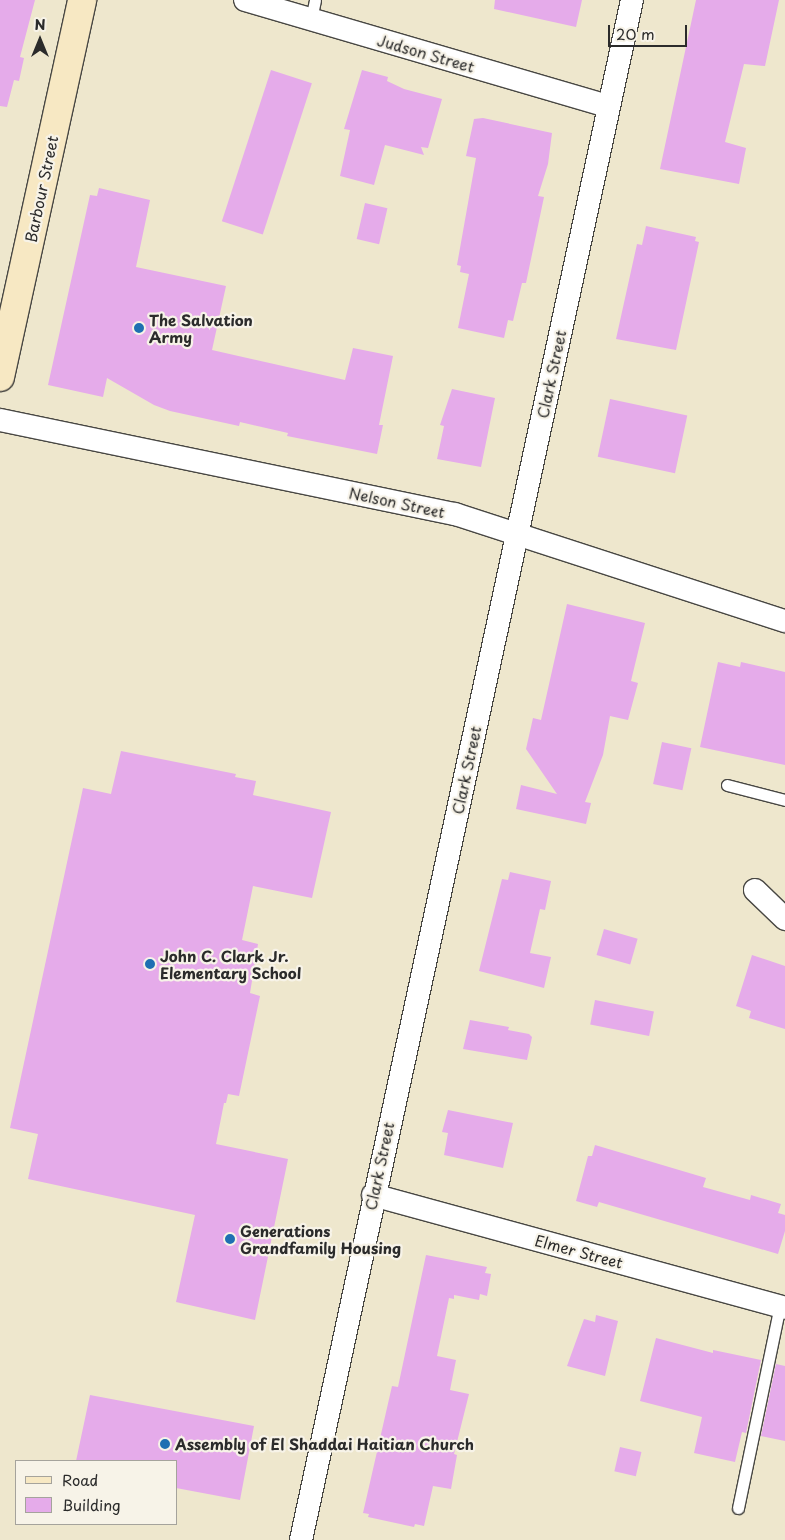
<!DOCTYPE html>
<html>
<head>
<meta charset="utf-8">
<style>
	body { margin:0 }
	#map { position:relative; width:785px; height:1540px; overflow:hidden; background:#eee7cd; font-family:"Playpen Sans",sans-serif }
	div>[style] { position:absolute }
	.building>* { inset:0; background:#e5abea; transform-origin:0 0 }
	.roads { filter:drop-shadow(1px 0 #484743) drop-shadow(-1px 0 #484743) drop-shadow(0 1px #484743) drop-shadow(0 -1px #484743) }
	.lane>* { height:11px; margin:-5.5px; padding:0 5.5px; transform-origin:5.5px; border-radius:5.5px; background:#fff }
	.street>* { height:22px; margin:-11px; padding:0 11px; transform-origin:11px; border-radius:11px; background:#fff }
	.secondary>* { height:28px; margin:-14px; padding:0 14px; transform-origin:14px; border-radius:14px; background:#f7e8c3 }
	.dots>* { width:14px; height:14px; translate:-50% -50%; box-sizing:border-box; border:2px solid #f7f3e8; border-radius:50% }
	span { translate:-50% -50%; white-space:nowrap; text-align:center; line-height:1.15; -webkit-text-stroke:4.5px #f7f3e8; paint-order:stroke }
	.street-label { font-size:15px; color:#2b2b2b }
	.poi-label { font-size:15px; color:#2b2b2b; font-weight:700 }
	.left { translate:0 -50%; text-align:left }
	.legend { position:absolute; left:15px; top:1460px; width:162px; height:65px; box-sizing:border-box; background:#f7f3e8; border:1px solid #a5a39c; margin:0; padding:6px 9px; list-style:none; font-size:15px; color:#2b2b2b }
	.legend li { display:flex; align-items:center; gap:10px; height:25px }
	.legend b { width:25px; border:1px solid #a5a39c }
	.north { position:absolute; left:15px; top:15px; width:50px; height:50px; -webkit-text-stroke:4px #f7f3e8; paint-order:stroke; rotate:0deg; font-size:14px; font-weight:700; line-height:20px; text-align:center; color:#2b2b2b }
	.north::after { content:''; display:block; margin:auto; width:18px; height:22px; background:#2b2b2b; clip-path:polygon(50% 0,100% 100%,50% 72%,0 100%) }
	.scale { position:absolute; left:608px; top:25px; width:79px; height:22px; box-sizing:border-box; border:2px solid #2b2b2b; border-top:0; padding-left:6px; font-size:15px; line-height:18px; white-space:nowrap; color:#2b2b2b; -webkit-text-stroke:4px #f7f3e8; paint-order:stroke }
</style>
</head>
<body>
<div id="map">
	<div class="building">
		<div style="clip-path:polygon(0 0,35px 0,20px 57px,24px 58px,19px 81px,14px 80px,7px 107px,0 106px)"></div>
		<div style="clip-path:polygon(495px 0,582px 0,576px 27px,494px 9px)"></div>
		<div style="clip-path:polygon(696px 0,779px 0,765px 66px,744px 64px,725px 142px,746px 148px,739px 184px,660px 169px)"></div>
		<div style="left:271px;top:70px;width:43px;height:159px;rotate:18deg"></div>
		<div style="clip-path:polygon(362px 70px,388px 77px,387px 81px,404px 89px,442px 99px,428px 148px,421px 147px,424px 155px,385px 145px,374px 185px,340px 176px,350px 130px,344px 129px)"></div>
		<div style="clip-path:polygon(483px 118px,552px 133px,548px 164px,538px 196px,544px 197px,526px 283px,522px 283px,513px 321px,508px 320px,504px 338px,458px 328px,469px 274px,460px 272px,461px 266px,457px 265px,476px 158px,466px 156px,474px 119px)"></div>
		<div style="clip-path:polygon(99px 188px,150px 200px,136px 267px,226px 286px,212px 350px,345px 380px,353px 348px,393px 356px,379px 425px,383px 425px,377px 454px,287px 436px,288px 433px,240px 422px,239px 426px,170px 411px,154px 405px,107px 378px,103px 397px,48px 385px,90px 195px,97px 196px)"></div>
		<div style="left:365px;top:203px;width:23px;height:37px;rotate:13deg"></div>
		<div style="clip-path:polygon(646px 226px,696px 237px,695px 241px,699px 242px,676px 350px,616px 339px,637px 244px,642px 245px)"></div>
		<div style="clip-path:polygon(452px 389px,495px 398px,481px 467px,437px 459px,444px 426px,440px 425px)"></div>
		<div style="left:610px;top:399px;width:79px;height:59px;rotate:12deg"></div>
		<div style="clip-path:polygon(567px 604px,645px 623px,631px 681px,638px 683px,628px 720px,610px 716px,603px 755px,585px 802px,591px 803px,586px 824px,516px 809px,521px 785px,557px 794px,526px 749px,533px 718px,541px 720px)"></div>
		<div style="clip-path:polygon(718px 662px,740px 667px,741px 662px,785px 672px,785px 765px,700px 747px)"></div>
		<div style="left:662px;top:742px;width:30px;height:43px;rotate:12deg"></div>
		<div style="clip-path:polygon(121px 751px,236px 774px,235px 777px,256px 781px,253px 795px,331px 812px,312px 898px,253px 886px,242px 940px,258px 944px,250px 993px,260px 996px,239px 1096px,228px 1094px,226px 1103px,224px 1103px,216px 1144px,288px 1159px,255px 1320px,176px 1302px,195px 1215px,28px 1179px,38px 1134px,10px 1128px,83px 788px,111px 794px)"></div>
		<div style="clip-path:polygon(510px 872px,551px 881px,545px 910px,540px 909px,530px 953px,551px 957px,544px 988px,479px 971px,502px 879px,508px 880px)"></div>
		<div style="left:604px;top:929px;width:35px;height:27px;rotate:16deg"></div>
		<div style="clip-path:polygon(752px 955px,785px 966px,785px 1029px,749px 1018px,751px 1011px,736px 1006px)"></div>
		<div style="left:595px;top:1000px;width:60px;height:25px;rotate:11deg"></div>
		<div style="clip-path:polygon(470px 1020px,509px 1027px,508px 1030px,529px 1034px,532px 1037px,527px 1060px,463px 1049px)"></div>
		<div style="clip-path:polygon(448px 1110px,513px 1123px,503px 1168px,444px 1155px,448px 1133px,442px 1132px)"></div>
		<div style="clip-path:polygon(595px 1145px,706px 1178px,703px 1187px,750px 1200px,751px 1195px,781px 1204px,778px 1213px,785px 1215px,785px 1231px,778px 1254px,599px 1202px,597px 1207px,576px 1201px,588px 1156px,592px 1156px)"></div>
		<div style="clip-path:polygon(426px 1255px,487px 1267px,485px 1273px,491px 1274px,487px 1296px,480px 1294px,479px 1300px,454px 1295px,454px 1299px,449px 1298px,437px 1356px,456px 1360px,450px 1390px,469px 1394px,454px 1454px,457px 1455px,451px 1489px,433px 1486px,424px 1526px,415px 1524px,414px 1527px,368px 1517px,369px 1514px,363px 1513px,392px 1386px,398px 1387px)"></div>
		<div style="clip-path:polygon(596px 1315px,618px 1321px,605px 1376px,567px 1366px,584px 1319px,595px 1322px)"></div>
		<div style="clip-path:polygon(656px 1338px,713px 1353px,713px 1350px,761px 1360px,746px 1433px,742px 1432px,735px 1462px,694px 1453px,702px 1417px,640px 1401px)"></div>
		<div style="clip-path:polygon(776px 1364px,785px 1366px,785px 1441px,761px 1436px)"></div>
		<div style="clip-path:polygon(90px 1395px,254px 1426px,240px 1500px,176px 1488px,176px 1461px,76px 1461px)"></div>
		<div style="left:620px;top:1447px;width:22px;height:25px;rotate:13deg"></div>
	</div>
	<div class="roads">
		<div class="lane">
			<div style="left:311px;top:19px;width:19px;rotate:-78deg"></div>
			<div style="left:727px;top:785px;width:60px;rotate:14.5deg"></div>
			<div style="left:738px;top:1508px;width:206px;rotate:-78.3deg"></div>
		</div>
		<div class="street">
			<div style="left:245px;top:0;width:378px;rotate:16.3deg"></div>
			<div style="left:0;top:420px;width:465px;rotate:11.7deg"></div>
			<div style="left:455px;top:514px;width:347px;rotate:18deg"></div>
			<div style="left:755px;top:890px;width:42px;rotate:44deg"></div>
			<div style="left:373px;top:1195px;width:427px;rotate:15.3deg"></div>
			<div style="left:301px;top:1540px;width:1575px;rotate:-77.87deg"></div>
		</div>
		<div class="secondary">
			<div style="left:0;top:377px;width:386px;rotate:-77.7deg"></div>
		</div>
	</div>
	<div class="dots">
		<div style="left:139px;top:328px;background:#1f6fb2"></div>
		<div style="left:150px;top:964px;background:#1f6fb2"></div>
		<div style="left:230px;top:1239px;background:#1f6fb2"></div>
		<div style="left:165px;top:1444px;background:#1f6fb2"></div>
	</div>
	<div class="street-label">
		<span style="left:426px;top:53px;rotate:16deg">Judson Street</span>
		<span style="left:41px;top:189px;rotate:-78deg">Barbour Street</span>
		<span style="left:551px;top:374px;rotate:-78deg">Clark Street</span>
		<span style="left:397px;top:502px;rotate:12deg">Nelson Street</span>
		<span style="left:466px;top:770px;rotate:-78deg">Clark Street</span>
		<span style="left:379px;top:1166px;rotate:-78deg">Clark Street</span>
		<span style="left:579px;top:1251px;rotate:15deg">Elmer Street</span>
	</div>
	<div class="poi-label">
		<span class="left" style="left:149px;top:328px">The Salvation<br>Army</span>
		<span class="left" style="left:160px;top:964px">John C. Clark Jr.<br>Elementary School</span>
		<span class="left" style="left:240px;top:1239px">Generations<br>Grandfamily Housing</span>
		<span class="left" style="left:175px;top:1444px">Assembly of El Shaddai Haitian Church</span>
	</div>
	<ul class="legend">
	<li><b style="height:6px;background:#f7e8c3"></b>Road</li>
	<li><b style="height:14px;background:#e5abea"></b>Building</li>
	</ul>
	<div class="north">N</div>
	<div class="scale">20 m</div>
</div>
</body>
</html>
